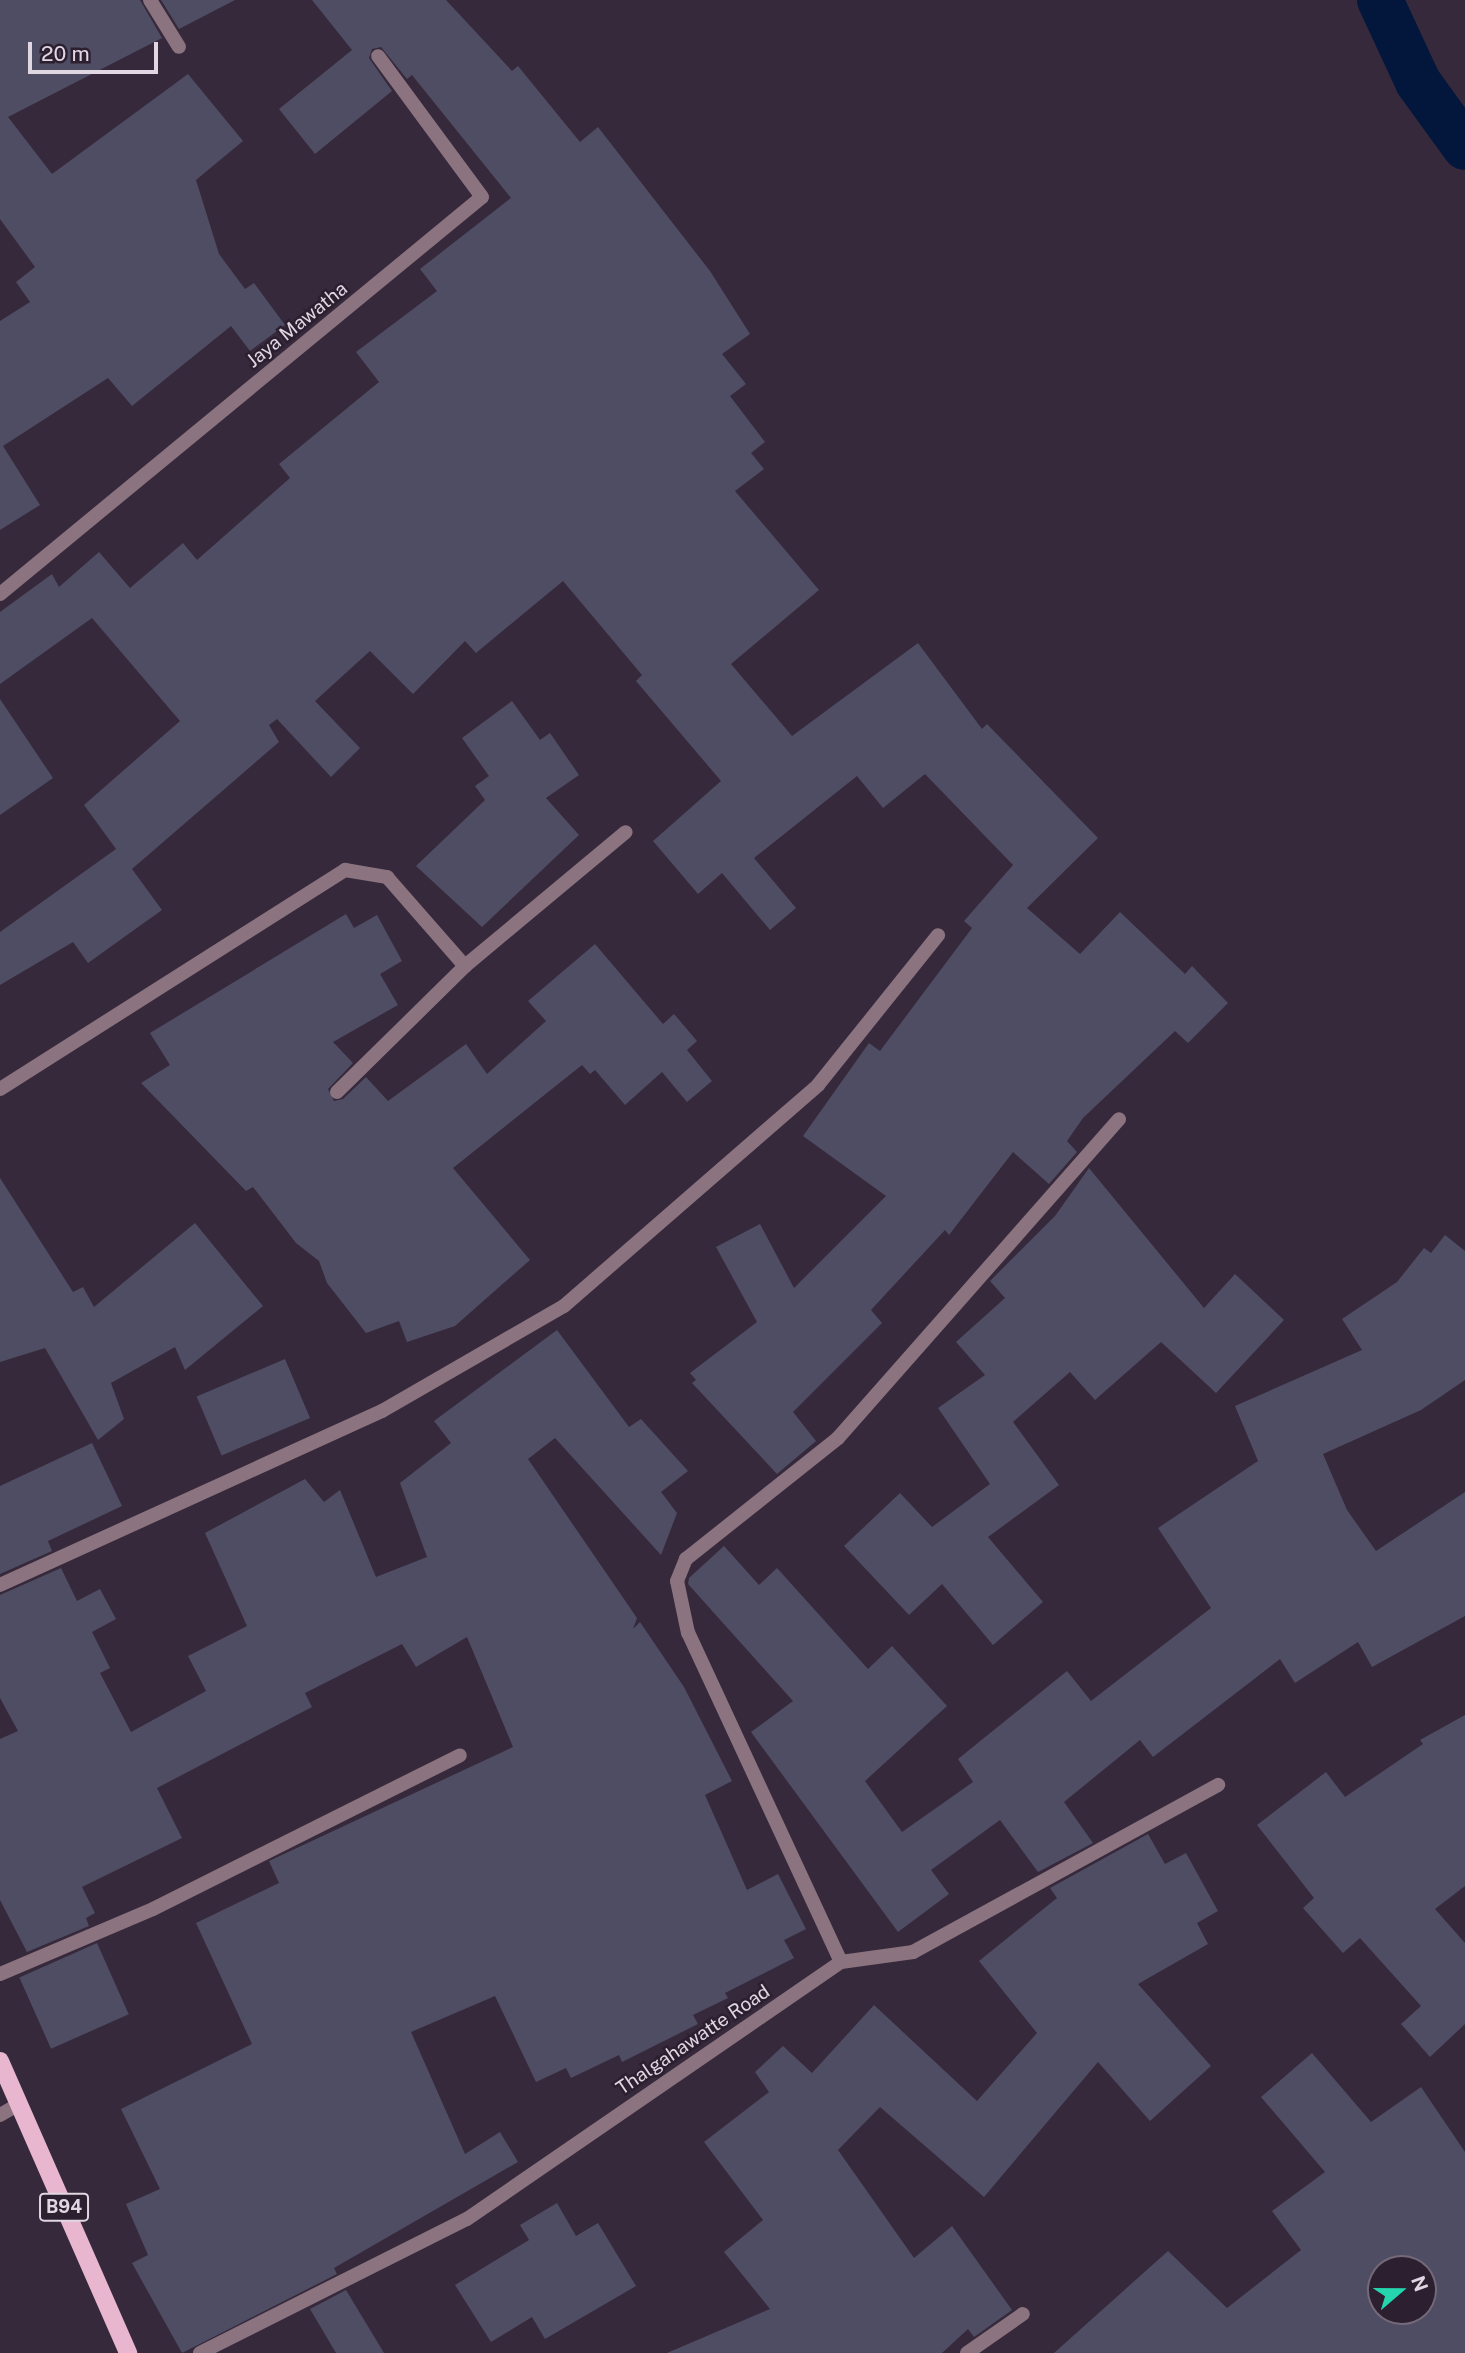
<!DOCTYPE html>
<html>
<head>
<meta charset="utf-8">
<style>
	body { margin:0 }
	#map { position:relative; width:1465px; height:2353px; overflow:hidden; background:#36293b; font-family:"Public Sans",sans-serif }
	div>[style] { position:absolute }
	.canal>* { height:46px; margin:-23px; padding:0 23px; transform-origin:23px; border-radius:23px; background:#03173c }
	.building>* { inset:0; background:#4f4d63; transform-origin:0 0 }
	.minor>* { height:14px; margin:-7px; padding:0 7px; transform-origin:7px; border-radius:7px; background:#8b737f }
	.primary>* { height:18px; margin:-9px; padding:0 9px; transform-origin:9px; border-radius:9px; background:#e8b6cf }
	span { translate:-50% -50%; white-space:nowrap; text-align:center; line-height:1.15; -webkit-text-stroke:5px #2c1f30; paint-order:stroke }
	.shield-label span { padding:2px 5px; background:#2c1f30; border:2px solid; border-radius:5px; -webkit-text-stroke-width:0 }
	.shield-label { font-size:18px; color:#e0d7e3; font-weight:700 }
	.street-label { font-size:19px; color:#e0d7e3 }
	.north { position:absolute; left:1367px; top:2255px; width:70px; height:70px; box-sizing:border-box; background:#2c1f30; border:2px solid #746978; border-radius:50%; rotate:70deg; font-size:19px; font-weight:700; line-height:28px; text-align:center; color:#e0d7e3 }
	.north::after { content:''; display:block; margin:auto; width:24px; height:32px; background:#24d5ae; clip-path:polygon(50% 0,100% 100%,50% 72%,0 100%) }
	.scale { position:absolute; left:28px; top:42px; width:130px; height:32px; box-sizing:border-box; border:4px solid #e0d7e3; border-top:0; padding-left:9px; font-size:21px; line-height:24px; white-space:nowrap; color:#e0d7e3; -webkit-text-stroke:5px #2c1f30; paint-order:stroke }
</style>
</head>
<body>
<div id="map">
	<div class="canal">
		<div style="left:1380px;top:0;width:90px;rotate:65.1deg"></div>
		<div style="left:1418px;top:82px;width:80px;rotate:54.1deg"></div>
	</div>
	<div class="building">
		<div style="clip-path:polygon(0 0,140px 0,162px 38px,8px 117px,52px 174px,188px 74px,243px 141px,196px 180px,219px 254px,245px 289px,254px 283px,285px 325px,250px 351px,231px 326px,132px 406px,108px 378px,3px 446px,40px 505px,0 530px,0 321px,30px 302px,16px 282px,35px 267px,0 219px)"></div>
		<div style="clip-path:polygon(161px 0,235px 0,179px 29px)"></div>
		<div style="clip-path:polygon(312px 0,446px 0,512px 71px,518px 66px,580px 142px,598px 127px,710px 271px,750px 334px,722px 354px,746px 384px,730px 396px,765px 442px,751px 453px,764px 469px,735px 491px,819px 590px,731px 664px,792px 736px,918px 643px,982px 729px,987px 724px,1098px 838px,1027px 908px,1080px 954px,1120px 912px,1185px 974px,1192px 966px,1228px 1003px,1188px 1043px,1175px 1031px,1083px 1118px,1067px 1141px,1077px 1152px,1049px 1184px,1013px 1152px,949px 1235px,945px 1230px,871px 1310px,882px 1323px,793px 1412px,816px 1441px,777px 1474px,692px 1383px,696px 1380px,690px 1373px,757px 1322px,716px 1247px,760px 1224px,794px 1288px,886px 1196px,803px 1136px,869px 1043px,880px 1051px,972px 928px,964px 921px,1013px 865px,925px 774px,883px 808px,857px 776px,754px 858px,796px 908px,770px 930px,722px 873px,698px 894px,653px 841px,721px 781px,636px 681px,642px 675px,563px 581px,476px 653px,465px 641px,413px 694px,370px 651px,315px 701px,360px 748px,331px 777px,277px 719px,269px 725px,279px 742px,132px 869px,162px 910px,88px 963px,73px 942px,0 985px,0 932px,116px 849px,84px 805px,180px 721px,92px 618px,0 684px,0 612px,52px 574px,59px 587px,99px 552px,130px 588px,183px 543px,197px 560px,290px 478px,279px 464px,379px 382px,356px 352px,437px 291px,420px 269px,511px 198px,412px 75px,407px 79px,381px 47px,372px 49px,369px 58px,392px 91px,315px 154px,279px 109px,352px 50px)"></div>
		<div style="clip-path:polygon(0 699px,53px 778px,0 815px)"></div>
		<div style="clip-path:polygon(512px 701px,540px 740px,550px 733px,579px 775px,546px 798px,579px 835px,482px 927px,416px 866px,485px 800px,475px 786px,489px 776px,462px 738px)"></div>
		<div style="clip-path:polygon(346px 914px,354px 928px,377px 915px,402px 961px,380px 974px,398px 1005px,333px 1042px,353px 1063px,328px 1089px,334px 1101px,343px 1099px,366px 1077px,388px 1101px,466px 1044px,487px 1074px,546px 1021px,528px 1001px,595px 944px,663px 1024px,674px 1014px,697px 1041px,687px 1050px,712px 1081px,687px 1102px,662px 1072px,625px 1105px,595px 1070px,590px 1074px,582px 1065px,453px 1168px,530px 1260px,455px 1326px,407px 1342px,399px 1321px,366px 1333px,327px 1283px,319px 1261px,296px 1243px,253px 1187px,246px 1191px,141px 1083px,170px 1065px,150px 1033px)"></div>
		<div style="clip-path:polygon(1089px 1168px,1204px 1308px,1235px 1274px,1284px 1320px,1216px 1393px,1161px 1342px,1095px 1400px,1070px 1372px,1013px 1422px,1059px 1485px,988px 1537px,1043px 1602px,993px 1645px,942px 1584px,909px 1615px,844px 1546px,900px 1493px,932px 1527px,990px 1484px,938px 1408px,985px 1375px,956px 1342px,1005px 1298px,990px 1281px,1055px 1216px)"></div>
		<div style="clip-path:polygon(0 1178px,73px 1292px,83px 1287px,94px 1307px,195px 1223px,263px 1306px,185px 1370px,175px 1347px,111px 1383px,124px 1419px,98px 1440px,45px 1348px,0 1362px)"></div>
		<div style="clip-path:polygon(1445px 1235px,1465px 1251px,1465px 1380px,1421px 1410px,1323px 1454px,1347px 1510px,1376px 1551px,1465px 1492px,1465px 1616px,1372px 1667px,1358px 1642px,1295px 1683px,1280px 1659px,1153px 1757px,1140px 1740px,1064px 1802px,1093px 1843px,1038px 1872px,1000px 1820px,931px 1870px,949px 1894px,898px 1932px,751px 1732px,793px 1701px,688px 1584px,689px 1578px,724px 1546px,759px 1585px,777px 1568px,868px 1669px,892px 1646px,947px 1706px,865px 1781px,902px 1832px,973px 1782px,958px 1759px,1067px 1671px,1091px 1701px,1211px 1608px,1158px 1528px,1258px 1461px,1235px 1406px,1362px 1350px,1342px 1319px,1397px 1282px,1424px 1248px,1431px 1253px)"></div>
		<div style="clip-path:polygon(557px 1330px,629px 1427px,641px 1419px,688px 1471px,661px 1492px,677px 1513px,661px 1555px,555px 1438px,528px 1459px,637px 1618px,633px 1629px,640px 1622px,684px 1687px,732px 1781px,705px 1795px,747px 1890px,778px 1874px,806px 1929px,784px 1940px,794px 1958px,725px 1993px,728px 1998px,693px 2015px,698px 2024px,622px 2062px,619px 2055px,571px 2078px,566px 2068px,536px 2082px,495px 1996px,411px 2032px,465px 2154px,500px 2132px,518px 2162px,334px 2268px,337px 2274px,182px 2353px,132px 2263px,148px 2255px,126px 2204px,160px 2189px,121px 2109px,252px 2044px,196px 1923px,279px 1883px,269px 1861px,513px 1747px,467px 1637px,416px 1667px,402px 1644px,305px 1693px,312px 1707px,157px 1788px,182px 1838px,82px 1887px,95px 1913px,86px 1918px,89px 1926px,27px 1952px,0 1900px,0 1739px,18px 1731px,0 1698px,0 1595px,61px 1568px,77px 1601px,100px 1589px,116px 1619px,92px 1632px,110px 1668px,100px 1673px,131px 1732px,206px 1691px,188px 1656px,247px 1626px,205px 1533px,305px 1479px,324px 1502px,340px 1490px,376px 1577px,427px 1557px,400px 1483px,451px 1443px,434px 1421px)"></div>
		<div style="left:285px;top:1359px;width:64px;height:96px;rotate:67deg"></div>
		<div style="clip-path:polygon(92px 1443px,122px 1506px,48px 1541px,52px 1551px,0 1574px,0 1486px)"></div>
		<div style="clip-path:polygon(1465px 1715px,1465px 1886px,1435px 1909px,1465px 1943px,1465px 2024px,1430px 2057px,1401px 2024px,1421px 2006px,1360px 1938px,1343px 1953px,1303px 1908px,1314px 1898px,1257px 1825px,1326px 1772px,1345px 1797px,1423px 1744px,1420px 1740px)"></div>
		<div style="clip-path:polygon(1148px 1834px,1165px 1864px,1186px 1853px,1218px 1911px,1197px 1923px,1208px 1944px,1138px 1984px,1211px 2066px,1150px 2121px,1098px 2062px,984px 2197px,880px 2107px,838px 2150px,914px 2258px,952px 2226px,1012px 2310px,974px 2337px,968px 2329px,942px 2353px,667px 2353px,770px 2309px,724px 2252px,763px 2220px,704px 2142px,769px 2092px,755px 2072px,783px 2046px,812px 2073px,874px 2005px,977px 2101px,1037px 2033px,979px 1961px,1057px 1898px,1050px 1888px)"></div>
		<div style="left:97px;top:1943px;width:78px;height:85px;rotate:66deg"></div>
		<div style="clip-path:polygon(evenodd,1312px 2053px,1371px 2122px,1421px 2087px,1465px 2152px,1465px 2353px,1054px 2353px,1168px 2251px,1227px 2308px,1301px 2250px,1272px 2211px,1325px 2172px,1261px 2097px,1312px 2053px,1381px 2269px,1423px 2269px,1423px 2311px,1381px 2311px,1381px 2269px)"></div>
		<div style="clip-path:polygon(557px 2203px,576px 2236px,598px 2223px,636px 2286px,545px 2339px,532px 2317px,491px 2342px,455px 2285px,529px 2240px,520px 2225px)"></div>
		<div style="clip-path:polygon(346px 2290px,384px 2353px,336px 2353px,310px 2309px)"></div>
	</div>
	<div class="minor">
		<div style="left:150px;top:0;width:55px;rotate:58.3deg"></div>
		<div style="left:0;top:594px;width:624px;rotate:-39.48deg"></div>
		<div style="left:482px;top:197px;width:175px;rotate:-126.4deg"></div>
		<div style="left:0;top:1089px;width:409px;rotate:-32.4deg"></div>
		<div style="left:345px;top:870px;width:43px;rotate:9.5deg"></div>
		<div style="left:387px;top:877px;width:118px;rotate:48.8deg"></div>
		<div style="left:337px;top:1092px;width:180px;rotate:-44.5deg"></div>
		<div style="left:465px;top:966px;width:209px;rotate:-39.8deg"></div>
		<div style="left:0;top:1585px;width:420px;rotate:-24.5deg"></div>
		<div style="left:382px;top:1411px;width:210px;rotate:-30deg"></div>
		<div style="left:564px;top:1306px;width:337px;rotate:-41deg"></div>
		<div style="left:818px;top:1085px;width:192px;rotate:-51.3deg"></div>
		<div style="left:841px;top:1962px;width:363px;rotate:-114.9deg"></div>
		<div style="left:688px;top:1633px;width:53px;rotate:-101.9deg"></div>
		<div style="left:677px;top:1581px;width:24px;rotate:-68deg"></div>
		<div style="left:686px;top:1559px;width:194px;rotate:-38.5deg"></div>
		<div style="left:838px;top:1438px;width:425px;rotate:-48.6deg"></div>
		<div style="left:0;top:1974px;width:166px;rotate:-23deg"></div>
		<div style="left:153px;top:1909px;width:343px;rotate:-26.6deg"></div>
		<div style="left:0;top:2115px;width:22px;rotate:-30deg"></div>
		<div style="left:200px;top:2353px;width:299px;rotate:-26.7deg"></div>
		<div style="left:467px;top:2219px;width:454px;rotate:-34.5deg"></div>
		<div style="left:841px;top:1962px;width:73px;rotate:-7.9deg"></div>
		<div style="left:913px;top:1952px;width:348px;rotate:-28.7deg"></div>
		<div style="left:967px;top:2353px;width:68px;rotate:-34.9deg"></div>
	</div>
	<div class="primary">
		<div style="left:0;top:2061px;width:319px;rotate:66.3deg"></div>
	</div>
	<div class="shield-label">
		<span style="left:64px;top:2207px">B94</span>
	</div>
	<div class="street-label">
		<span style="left:297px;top:325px;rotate:-39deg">Jaya Mawatha</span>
		<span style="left:693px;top:2040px;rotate:-34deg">Thalgahawatte Road</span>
	</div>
	<div class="north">N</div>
	<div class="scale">20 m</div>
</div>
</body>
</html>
